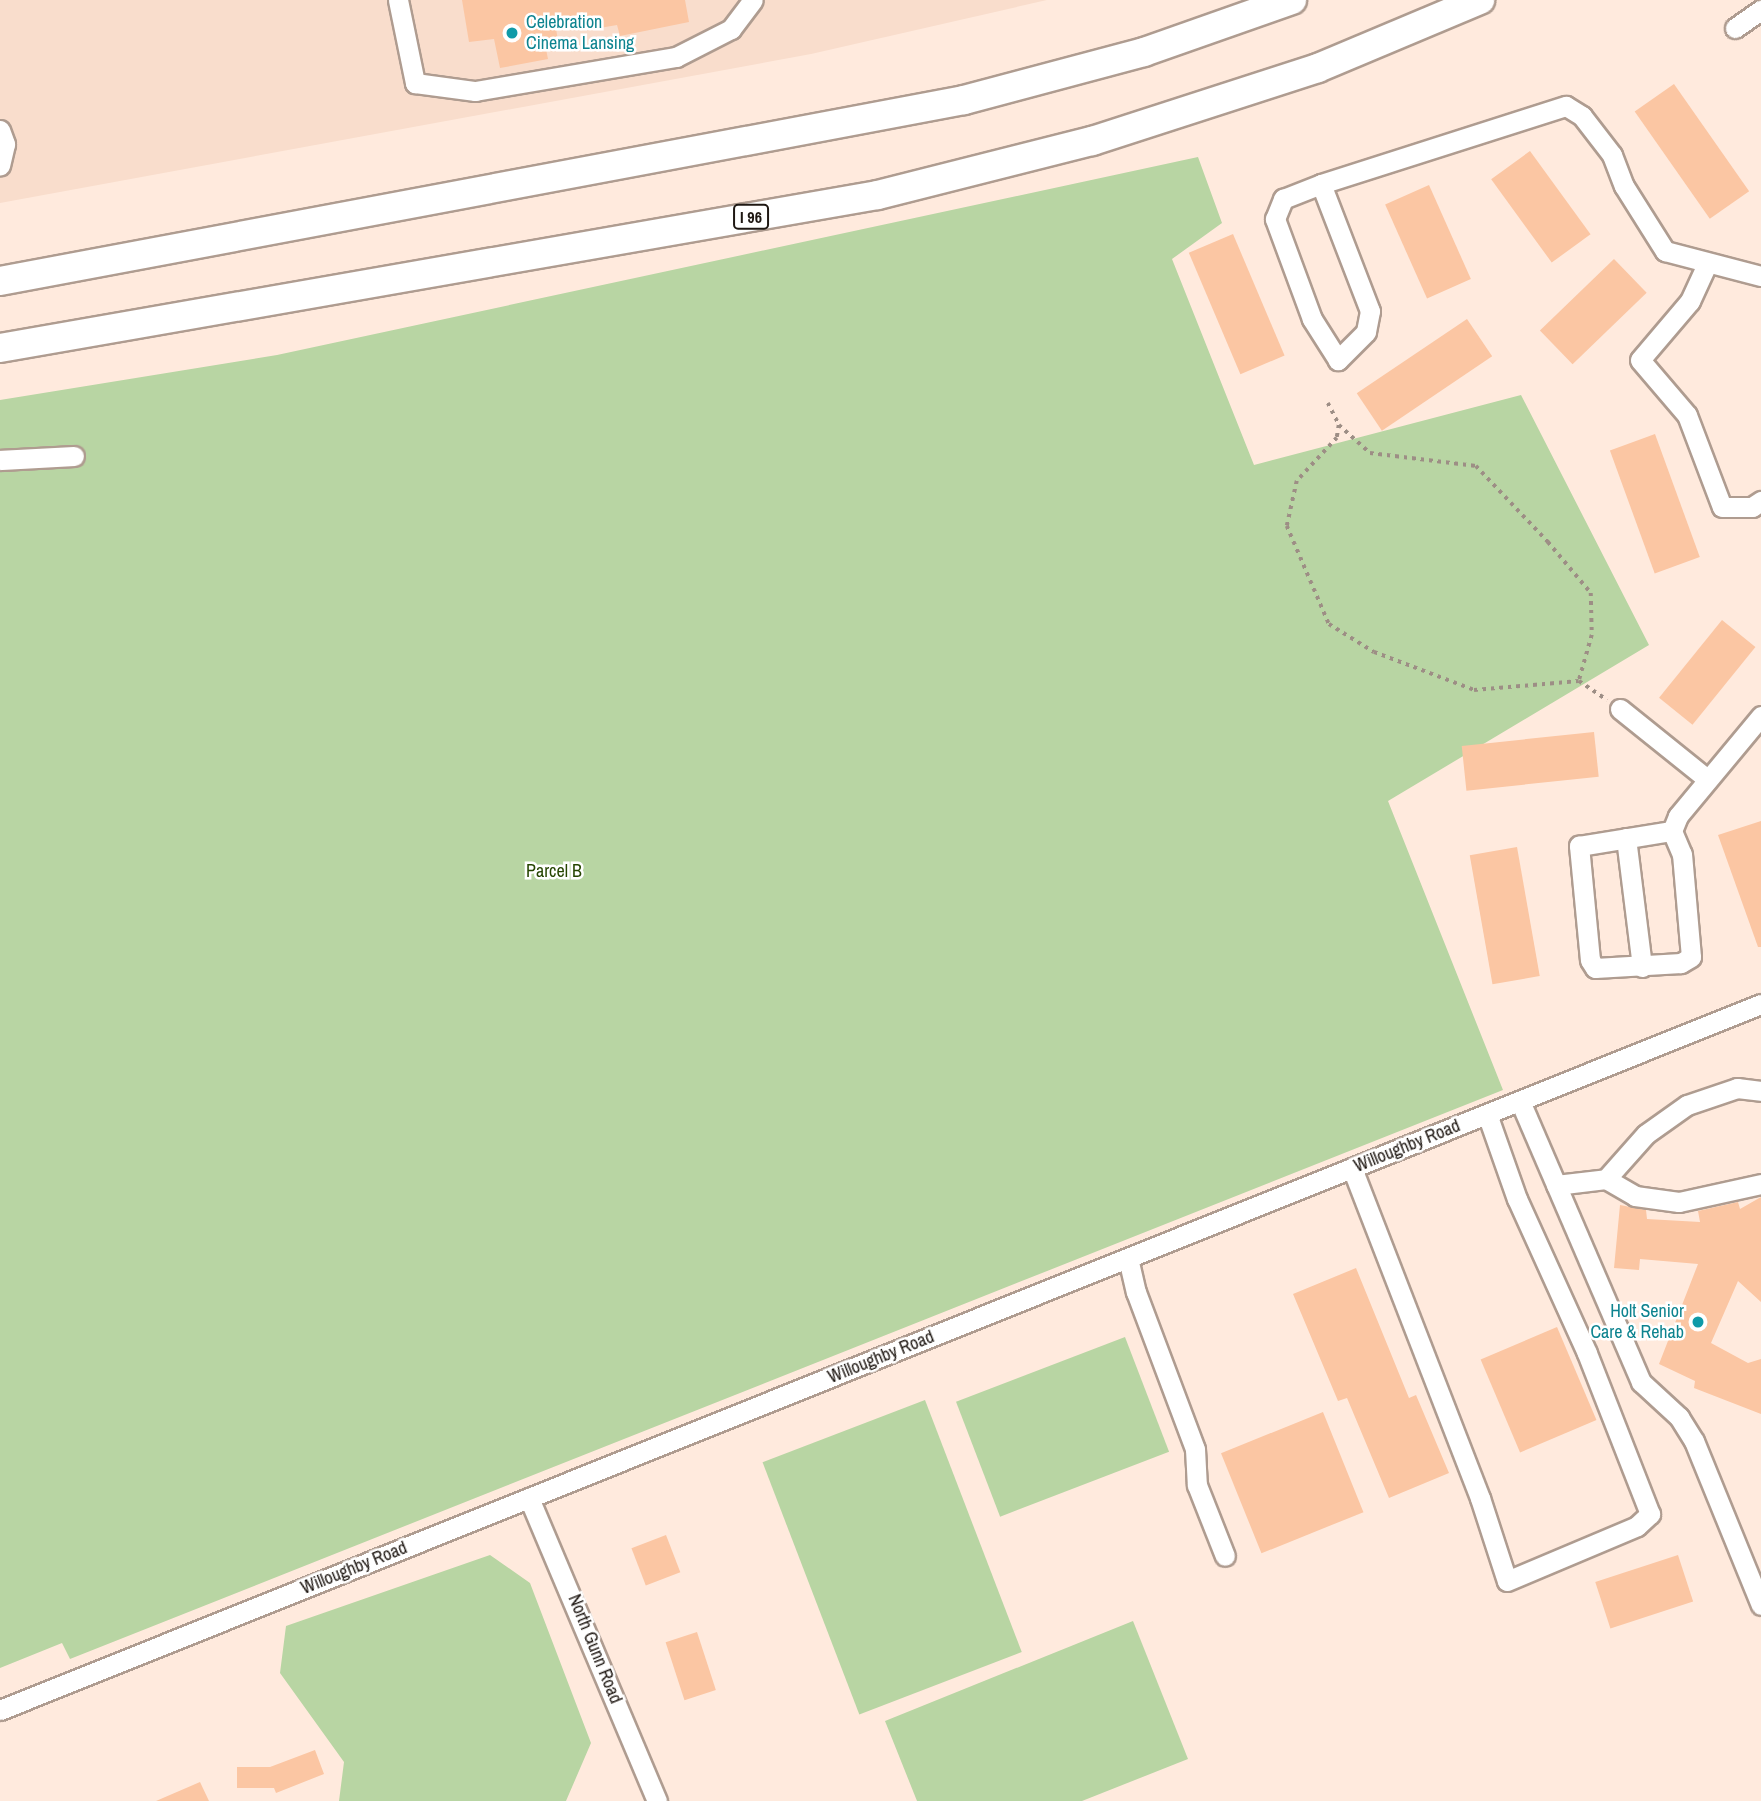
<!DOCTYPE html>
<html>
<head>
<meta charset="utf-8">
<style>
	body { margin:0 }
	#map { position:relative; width:1761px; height:1801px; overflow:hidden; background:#ffeadd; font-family:"Archivo Narrow",sans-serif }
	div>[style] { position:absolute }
	.built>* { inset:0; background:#f9ddcc }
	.green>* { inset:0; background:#b8d5a3; transform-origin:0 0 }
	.building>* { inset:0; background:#fbc6a3; transform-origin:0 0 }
	.path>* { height:3.5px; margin-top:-1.75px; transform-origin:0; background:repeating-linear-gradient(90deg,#9d8e85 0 3.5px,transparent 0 8.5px) }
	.roads { filter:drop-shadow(2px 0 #af9c90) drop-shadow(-2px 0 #af9c90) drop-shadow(0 2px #af9c90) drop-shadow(0 -2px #af9c90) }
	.minor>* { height:19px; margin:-9.5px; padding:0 9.5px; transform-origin:9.5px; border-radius:9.5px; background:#fff }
	.highway>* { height:28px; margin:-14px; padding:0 14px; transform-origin:14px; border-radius:14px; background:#fff }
	.dots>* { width:19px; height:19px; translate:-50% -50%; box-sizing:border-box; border:4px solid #fff; border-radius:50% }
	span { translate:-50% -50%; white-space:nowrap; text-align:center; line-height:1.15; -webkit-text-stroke:5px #fff; paint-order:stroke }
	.shield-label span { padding:2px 5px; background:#fff; border:2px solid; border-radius:5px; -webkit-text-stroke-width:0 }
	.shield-label { font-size:16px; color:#1f1813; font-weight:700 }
	.culture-label { font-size:18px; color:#0d838f }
	.left { translate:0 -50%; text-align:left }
	.right { translate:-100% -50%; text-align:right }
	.park-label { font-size:18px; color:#254500 }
	.street-label { font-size:18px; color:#1f1813 }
</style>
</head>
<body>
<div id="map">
	<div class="built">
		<div style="clip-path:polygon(0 0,1047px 0,811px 54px,0 203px)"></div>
	</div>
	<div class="green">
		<div style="clip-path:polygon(1198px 157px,1222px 223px,1172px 259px,1254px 465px,1521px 395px,1649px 645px,1388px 801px,1503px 1090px,70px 1659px,62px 1643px,0 1668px,0 400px,277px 355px)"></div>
		<div style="left:1125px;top:1337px;width:123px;height:181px;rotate:69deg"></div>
		<div style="left:925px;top:1400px;width:270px;height:174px;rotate:69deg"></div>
		<div style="clip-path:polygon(490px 1555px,530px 1583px,591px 1743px,566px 1801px,339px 1801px,344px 1762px,280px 1673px,286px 1626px)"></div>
		<div style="clip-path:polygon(1133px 1621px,1188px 1759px,1082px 1801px,917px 1801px,885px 1721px)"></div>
	</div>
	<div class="building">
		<div style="clip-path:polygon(462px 0,685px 0,689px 22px,620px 36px,617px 25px,588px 30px,585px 22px,556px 28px,559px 48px,546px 49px,548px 59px,500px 68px,494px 39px,469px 42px)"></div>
		<div style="left:1674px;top:84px;width:131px;height:48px;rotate:55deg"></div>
		<div style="left:1530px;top:151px;width:103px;height:48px;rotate:54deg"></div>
		<div style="left:1429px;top:185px;width:103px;height:48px;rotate:66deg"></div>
		<div style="left:1233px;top:234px;width:132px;height:48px;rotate:67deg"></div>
		<div style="left:1614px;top:259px;width:47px;height:103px;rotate:46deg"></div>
		<div style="left:1467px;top:319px;width:45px;height:133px;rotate:56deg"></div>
		<div style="left:1655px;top:434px;width:131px;height:48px;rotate:70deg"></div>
		<div style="left:1722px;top:620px;width:43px;height:100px;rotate:39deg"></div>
		<div style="left:1594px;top:732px;width:45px;height:133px;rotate:84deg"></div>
		<div style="clip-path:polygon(1761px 821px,1761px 947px,1758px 947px,1718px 835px)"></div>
		<div style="left:1517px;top:847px;width:131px;height:48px;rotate:80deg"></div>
		<div style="clip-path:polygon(1761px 1197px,1761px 1302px,1738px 1281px,1711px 1343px,1748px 1363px,1761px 1359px,1761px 1414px,1694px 1388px,1695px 1381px,1659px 1364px,1698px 1264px,1640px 1259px,1639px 1270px,1614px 1268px,1620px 1205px,1646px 1210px,1647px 1219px,1700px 1222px,1698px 1211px,1738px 1202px,1740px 1209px)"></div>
		<div style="clip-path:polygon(1356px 1268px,1409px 1398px,1416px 1395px,1449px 1473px,1389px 1498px,1347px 1398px,1338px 1401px,1293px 1294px)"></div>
		<div style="left:1557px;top:1327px;width:101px;height:83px;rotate:67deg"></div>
		<div style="left:1323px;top:1412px;width:108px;height:110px;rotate:68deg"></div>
		<div style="left:666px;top:1535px;width:40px;height:37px;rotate:69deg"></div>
		<div style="left:1678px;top:1555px;width:49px;height:87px;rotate:72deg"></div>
		<div style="left:697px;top:1632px;width:61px;height:33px;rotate:72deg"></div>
		<div style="clip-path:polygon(315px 1750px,324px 1774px,276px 1793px,274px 1788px,237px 1788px,237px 1767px,270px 1767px)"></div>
		<div style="clip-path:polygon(200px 1782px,209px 1801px,156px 1801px)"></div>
	</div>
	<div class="path">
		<div style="left:1328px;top:403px;width:25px;rotate:63deg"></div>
		<div style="left:1339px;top:425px;width:13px;rotate:99deg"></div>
		<div style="left:1337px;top:438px;width:59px;rotate:132.9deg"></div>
		<div style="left:1297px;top:481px;width:46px;rotate:102.5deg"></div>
		<div style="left:1287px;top:526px;width:107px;rotate:66.8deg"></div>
		<div style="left:1329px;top:624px;width:53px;rotate:31.9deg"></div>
		<div style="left:1374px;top:652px;width:107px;rotate:20.8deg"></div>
		<div style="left:1474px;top:690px;width:105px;rotate:-4.9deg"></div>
		<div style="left:1579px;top:681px;width:34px;rotate:34deg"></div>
		<div style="left:1339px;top:425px;width:42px;rotate:42.1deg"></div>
		<div style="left:1370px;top:453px;width:107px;rotate:7deg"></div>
		<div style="left:1476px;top:466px;width:105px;rotate:46.5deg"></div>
		<div style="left:1548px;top:542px;width:67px;rotate:49.9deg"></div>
		<div style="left:1591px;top:593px;width:42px;rotate:88.6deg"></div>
		<div style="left:1592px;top:635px;width:48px;rotate:105.8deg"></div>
	</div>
	<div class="roads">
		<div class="minor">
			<div style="left:398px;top:0;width:85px;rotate:78.4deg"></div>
			<div style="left:415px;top:83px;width:61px;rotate:7.6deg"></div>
			<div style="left:475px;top:91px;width:204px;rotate:-9.6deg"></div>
			<div style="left:676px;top:57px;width:62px;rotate:-27deg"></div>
			<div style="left:731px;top:29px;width:36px;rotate:-53deg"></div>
			<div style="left:1735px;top:28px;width:32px;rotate:-35deg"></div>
			<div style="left:0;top:130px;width:15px;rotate:70deg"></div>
			<div style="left:5px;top:144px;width:22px;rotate:103deg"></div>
			<div style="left:1321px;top:184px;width:257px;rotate:-17.7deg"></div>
			<div style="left:1566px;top:106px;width:19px;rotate:32deg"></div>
			<div style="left:1582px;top:116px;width:49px;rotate:52.4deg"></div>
			<div style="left:1612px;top:155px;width:33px;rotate:69deg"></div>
			<div style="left:1624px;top:186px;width:77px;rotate:57.8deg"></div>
			<div style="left:1665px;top:251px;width:99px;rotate:14.6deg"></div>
			<div style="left:1321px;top:184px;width:136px;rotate:68.9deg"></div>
			<div style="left:1370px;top:311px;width:21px;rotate:101deg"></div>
			<div style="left:1366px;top:332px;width:40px;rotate:135deg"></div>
			<div style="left:1338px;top:360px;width:49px;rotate:-122.4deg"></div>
			<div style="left:1312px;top:319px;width:107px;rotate:-110.3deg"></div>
			<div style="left:1275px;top:219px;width:22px;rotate:-68deg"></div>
			<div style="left:1283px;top:199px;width:41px;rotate:-21.5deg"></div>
			<div style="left:1707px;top:264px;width:41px;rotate:114.7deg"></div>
			<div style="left:1690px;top:301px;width:77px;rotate:130.3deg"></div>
			<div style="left:1640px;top:360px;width:72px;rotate:49.5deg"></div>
			<div style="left:1687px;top:415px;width:98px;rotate:69.2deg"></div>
			<div style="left:1722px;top:507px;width:30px"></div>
			<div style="left:1752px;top:507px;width:11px;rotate:-34deg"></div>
			<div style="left:0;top:460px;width:74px;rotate:-3.1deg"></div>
			<div style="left:1620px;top:709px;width:112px;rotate:38.8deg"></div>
			<div style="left:1672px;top:831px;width:25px;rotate:67deg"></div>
			<div style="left:1682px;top:854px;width:103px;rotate:85deg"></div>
			<div style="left:1691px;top:957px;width:12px;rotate:149deg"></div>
			<div style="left:1681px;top:963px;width:86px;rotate:176.7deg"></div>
			<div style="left:1595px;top:968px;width:9px;rotate:-122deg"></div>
			<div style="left:1590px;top:960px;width:115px;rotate:-95.5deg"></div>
			<div style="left:1579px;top:846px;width:94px;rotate:-9.2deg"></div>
			<div style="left:1672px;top:831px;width:16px;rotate:-68deg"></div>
			<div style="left:1678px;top:816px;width:130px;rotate:-50.3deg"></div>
			<div style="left:1626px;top:838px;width:130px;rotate:82.9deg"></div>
			<div style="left:1520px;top:1101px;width:306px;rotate:66.7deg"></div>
			<div style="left:1641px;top:1382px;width:52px;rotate:42.6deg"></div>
			<div style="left:1679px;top:1417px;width:28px;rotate:58deg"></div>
			<div style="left:1694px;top:1441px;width:177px;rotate:67.8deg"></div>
			<div style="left:1352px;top:1168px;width:354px;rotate:68.8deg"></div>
			<div style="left:1480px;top:1498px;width:87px;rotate:72deg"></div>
			<div style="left:1507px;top:1581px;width:141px;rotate:-22.9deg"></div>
			<div style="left:1637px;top:1526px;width:18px;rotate:-43deg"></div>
			<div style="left:1650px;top:1514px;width:173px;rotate:-111.4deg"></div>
			<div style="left:1587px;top:1353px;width:169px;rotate:-114.4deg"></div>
			<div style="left:1517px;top:1199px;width:90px;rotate:-109.4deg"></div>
			<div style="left:1606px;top:1179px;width:60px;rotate:-48.4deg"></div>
			<div style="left:1646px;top:1134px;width:50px;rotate:-35.3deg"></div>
			<div style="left:1687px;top:1105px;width:53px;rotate:-18.8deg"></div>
			<div style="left:1737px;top:1088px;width:24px;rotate:7deg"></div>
			<div style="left:1556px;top:1185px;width:50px;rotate:-6.8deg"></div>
			<div style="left:1606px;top:1179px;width:34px;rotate:30deg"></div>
			<div style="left:1635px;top:1196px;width:44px;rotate:7.8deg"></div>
			<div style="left:1679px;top:1202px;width:84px;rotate:-12.4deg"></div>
			<div style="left:1128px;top:1258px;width:35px;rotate:77deg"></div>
			<div style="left:1136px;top:1292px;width:168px;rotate:69.4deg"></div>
			<div style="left:1195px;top:1449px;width:36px;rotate:87deg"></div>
			<div style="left:1197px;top:1485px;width:76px;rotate:68.5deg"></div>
			<div style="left:529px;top:1498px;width:329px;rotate:67.1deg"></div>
			<div style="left:0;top:1710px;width:1897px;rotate:-21.85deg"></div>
		</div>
		<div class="highway">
			<div style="left:0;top:281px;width:981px;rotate:-10.63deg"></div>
			<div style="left:964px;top:100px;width:186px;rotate:-14.9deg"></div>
			<div style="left:1144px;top:52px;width:157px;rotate:-19.4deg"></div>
			<div style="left:0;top:348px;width:891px;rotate:-9.89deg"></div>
			<div style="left:878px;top:195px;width:221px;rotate:-14.2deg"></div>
			<div style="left:1092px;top:141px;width:237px;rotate:-17.9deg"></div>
			<div style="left:1318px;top:68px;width:176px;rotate:-22.8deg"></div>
		</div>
	</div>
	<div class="dots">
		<div style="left:512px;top:33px;background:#0f9aa8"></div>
		<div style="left:1698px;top:1322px;background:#0f9aa8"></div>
	</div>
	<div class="shield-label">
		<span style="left:751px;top:217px">I 96</span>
	</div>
	<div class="culture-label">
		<span class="left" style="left:526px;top:33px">Celebration<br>Cinema Lansing</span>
		<span class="right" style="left:1684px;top:1322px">Holt Senior<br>Care &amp; Rehab</span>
	</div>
	<div class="park-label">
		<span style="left:554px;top:871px">Parcel B</span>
	</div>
	<div class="street-label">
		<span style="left:1407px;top:1146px;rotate:-22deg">Willoughby Road</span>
		<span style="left:881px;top:1357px;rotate:-22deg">Willoughby Road</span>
		<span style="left:354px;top:1568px;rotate:-22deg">Willoughby Road</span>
		<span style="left:595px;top:1649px;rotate:68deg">North Gunn Road</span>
	</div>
</div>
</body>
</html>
